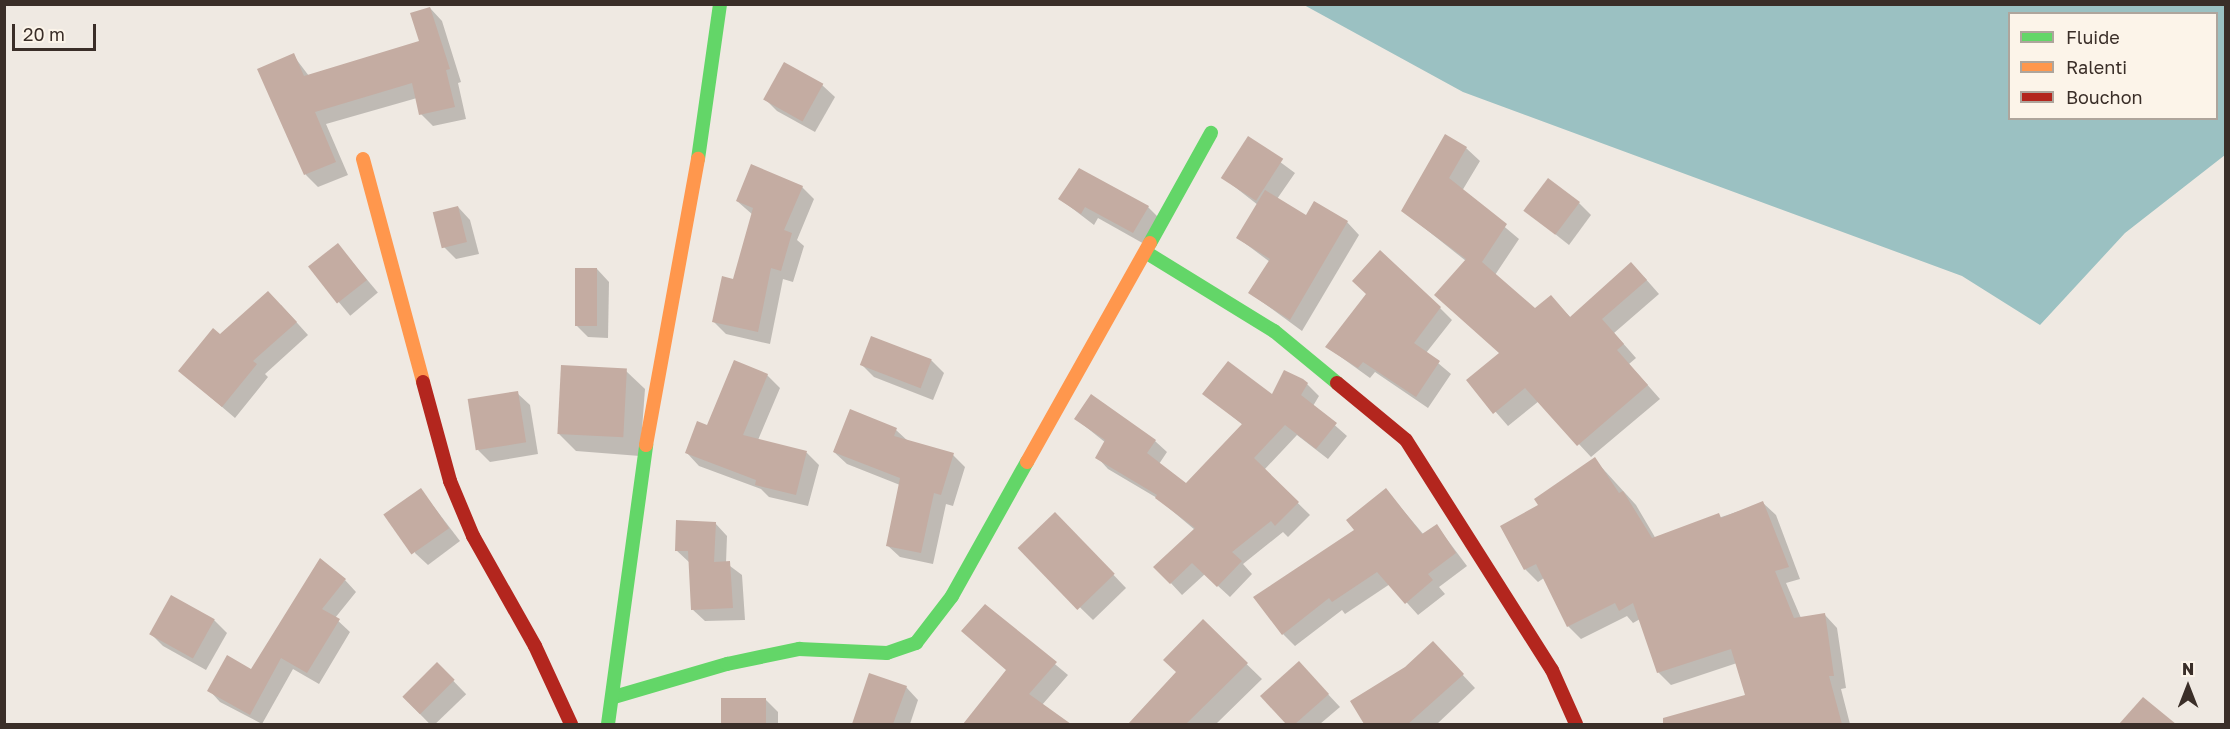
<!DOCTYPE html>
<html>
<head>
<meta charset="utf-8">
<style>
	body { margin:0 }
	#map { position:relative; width:2230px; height:729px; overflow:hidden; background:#efe9e2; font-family:"Golos Text",sans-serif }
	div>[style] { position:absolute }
	.water>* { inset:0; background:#9bc1c2 }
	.shadow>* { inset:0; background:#0003; transform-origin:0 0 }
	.building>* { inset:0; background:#c4aca2; transform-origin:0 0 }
	.fast>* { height:14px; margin:-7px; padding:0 7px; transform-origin:7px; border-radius:7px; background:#63d668 }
	.slow>* { height:14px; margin:-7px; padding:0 7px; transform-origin:7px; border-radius:7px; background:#ff974d }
	.jam>* { height:14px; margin:-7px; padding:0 7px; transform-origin:7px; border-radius:7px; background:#b3261e }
	span { translate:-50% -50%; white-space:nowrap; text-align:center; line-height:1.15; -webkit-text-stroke:5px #fcf4e9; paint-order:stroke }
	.frame { position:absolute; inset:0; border:6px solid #3a2e28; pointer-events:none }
	.legend { position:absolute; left:2008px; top:12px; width:210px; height:108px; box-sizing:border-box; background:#fcf4e9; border:2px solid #aea59c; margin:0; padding:8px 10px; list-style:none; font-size:18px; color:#3a2e28 }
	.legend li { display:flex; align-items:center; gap:12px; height:30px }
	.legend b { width:30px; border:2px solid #aea59c }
	.north { position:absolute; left:2158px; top:657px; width:60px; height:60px; -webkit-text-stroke:4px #fcf4e9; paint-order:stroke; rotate:0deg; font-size:16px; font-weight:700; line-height:24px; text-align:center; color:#3a2e28 }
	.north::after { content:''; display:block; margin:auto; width:21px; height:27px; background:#3a2e28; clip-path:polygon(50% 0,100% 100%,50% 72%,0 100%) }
	.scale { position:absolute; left:12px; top:24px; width:84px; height:27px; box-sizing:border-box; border:3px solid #3a2e28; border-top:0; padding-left:8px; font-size:18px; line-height:21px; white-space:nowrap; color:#3a2e28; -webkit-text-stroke:4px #fcf4e9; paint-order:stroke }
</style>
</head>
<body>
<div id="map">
	<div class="water">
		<div style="clip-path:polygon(evenodd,1304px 5px,2225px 5px,2225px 155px,2125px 233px,2040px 325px,1962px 276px,1463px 92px,1304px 5px,2010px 14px,2216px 14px,2216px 118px,2010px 118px,2010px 14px)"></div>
	</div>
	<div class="shadow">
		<div style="clip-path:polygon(430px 8px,442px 21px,461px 82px,458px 83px,466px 119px,433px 126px,421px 114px,417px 98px,326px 124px,348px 175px,318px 187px,306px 175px,259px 69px,293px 55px,309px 76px,421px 42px)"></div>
		<div style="clip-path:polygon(822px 85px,835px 97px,815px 132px,777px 111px,765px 99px)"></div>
		<div style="clip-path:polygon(1248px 138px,1295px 173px,1277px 199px,1306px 217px,1347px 222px,1359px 235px,1302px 331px,1250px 293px,1270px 262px,1238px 238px,1258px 205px,1222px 177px)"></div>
		<div style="clip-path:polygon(1466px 148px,1480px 161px,1462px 191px,1519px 239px,1495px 275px,1535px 310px,1551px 297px,1571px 318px,1644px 277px,1659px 294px,1614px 333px,1636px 358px,1629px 364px,1660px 399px,1591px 457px,1539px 401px,1508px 426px,1468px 380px,1501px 353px,1466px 261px,1403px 211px)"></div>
		<div style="clip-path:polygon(802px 187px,814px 199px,797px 240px,804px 246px,793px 282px,783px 279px,770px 344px,726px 334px,714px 322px,734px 280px,753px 215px,737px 201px)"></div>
		<div style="clip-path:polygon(1060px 199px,1148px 207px,1160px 219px,1146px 245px,1098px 218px,1094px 225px)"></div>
		<div style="clip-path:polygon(1579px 203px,1591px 215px,1569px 245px,1526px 211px)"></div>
		<div style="clip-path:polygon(458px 207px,470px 220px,479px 254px,456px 259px,444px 247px)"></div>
		<div style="left:338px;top:245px;width:62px;height:36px;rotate:50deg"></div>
		<div style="clip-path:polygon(597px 269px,609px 282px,608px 338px,588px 337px,576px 325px)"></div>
		<div style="clip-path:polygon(1368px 294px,1440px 308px,1452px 320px,1426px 353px,1451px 374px,1428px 408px,1375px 372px,1370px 378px,1327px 347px)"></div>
		<div style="clip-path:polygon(281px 305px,308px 335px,265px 374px,268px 377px,235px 418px,180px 371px,220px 336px)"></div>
		<div style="clip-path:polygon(931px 360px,944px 373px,933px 400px,874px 377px,862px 365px)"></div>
		<div style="clip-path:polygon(626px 371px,645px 389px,640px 456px,576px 451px,558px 433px)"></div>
		<div style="clip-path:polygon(767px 375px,780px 388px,758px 440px,807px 453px,819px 465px,808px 506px,769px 497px,761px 489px,699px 466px,687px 453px,708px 427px)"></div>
		<div style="clip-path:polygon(1307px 384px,1319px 396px,1313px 406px,1347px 436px,1328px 459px,1297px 435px,1264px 470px,1310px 515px,1288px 537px,1283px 532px,1243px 564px,1252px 574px,1230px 597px,1205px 574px,1182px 595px,1156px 567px,1195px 530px,1157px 498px,1108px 469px,1097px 457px,1106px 443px,1076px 419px,1155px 441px,1167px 452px,1159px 464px,1186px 485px,1243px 425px,1204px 393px,1273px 397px)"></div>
		<div style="clip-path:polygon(517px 393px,530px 405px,538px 454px,490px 462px,478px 450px)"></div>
		<div style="clip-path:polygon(896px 430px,909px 442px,953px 455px,965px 467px,953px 506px,946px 504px,933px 564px,900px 557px,887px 545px,900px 485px,847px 464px,834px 452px)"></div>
		<div style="clip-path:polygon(1594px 459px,1636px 505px,1656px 539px,1763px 503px,1776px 515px,1800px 579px,1786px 583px,1801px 618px,1825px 615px,1837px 628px,1846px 688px,1841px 689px,1850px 724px,1673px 724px,1670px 717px,1747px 696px,1737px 663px,1671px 685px,1658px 672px,1640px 619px,1633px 623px,1627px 616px,1581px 639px,1568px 626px,1544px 578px,1538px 582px,1525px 569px,1540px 506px)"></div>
		<div style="clip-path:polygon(421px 490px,460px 541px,428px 565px,415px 553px)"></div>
		<div style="clip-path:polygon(1386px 490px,1424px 535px,1437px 526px,1467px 566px,1439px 587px,1445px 594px,1418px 615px,1390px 584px,1345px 614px,1342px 610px,1295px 646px,1283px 634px)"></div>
		<div style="clip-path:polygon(715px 523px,727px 536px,726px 563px,742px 575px,745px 620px,705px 621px,692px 609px,690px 563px,676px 550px)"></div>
		<div style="clip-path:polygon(1067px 526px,1126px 588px,1093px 620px,1021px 550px)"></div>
		<div style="clip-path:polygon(345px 580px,356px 592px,335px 618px,350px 632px,319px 684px,293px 669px,262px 724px,220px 702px,209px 690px,252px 671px)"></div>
		<div style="clip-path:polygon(171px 597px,214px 620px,227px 633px,206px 670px,163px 646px,151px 634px)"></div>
		<div style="clip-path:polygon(985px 606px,1068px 675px,1042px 705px,1068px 724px,964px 724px,1007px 671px)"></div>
		<div style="clip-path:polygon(1203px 622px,1262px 679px,1216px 724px,1137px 724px,1133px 721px,1178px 673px)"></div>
		<div style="clip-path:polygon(1445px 656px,1475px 688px,1437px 724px,1366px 724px,1352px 702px)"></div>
		<div style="left:437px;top:664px;width:42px;height:47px;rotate:46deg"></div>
		<div style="clip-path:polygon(1311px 676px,1340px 707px,1320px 724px,1288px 724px,1262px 696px)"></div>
		<div style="clip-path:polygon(906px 687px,918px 700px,910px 724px,854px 724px)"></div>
		<div style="clip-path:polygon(2143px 699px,2174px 724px,2132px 724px,2126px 719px)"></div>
		<div style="clip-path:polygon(722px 700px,766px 700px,778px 712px,778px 724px,722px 724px)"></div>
	</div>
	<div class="building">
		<div style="clip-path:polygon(430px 7px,450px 69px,446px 70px,455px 107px,419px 115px,412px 83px,315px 112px,336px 162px,304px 175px,257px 69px,294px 53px,304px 76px,419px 41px,410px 13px)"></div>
		<div style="left:784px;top:62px;width:45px;height:43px;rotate:29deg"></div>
		<div style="clip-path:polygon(1445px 134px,1467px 147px,1449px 178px,1507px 224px,1482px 262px,1535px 308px,1551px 295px,1570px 317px,1631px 262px,1647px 280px,1602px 319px,1624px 344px,1617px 350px,1648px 385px,1577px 446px,1525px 388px,1493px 414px,1466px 380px,1499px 353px,1434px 295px,1466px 259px,1401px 211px)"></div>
		<div style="left:1248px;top:136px;width:42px;height:50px;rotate:33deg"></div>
		<div style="clip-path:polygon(751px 164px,803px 186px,784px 230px,792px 233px,781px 271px,771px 268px,758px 332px,712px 322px,722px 276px,733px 279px,753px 208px,736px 201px)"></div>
		<div style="clip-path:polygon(1079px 168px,1149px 206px,1133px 233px,1085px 207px,1081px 214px,1058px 199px)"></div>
		<div style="left:1548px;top:178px;width:40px;height:41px;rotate:37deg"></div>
		<div style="clip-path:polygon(1265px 190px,1306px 215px,1314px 201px,1348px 221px,1290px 320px,1248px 293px,1270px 259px,1236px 238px)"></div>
		<div style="left:458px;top:206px;width:37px;height:26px;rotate:76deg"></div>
		<div style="left:338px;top:243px;width:47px;height:38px;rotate:52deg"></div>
		<div style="clip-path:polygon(1380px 250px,1441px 307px,1414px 343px,1440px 361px,1416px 397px,1363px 362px,1358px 368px,1325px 347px,1366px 294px,1352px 281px)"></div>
		<div style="left:575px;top:268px;width:22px;height:58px"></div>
		<div style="clip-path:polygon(268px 291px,297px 322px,253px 361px,257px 364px,222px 407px,178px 371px,213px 328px,220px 334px)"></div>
		<div style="left:871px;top:336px;width:65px;height:31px;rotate:21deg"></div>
		<div style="clip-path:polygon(734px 360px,768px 374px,743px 435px,807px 451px,796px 495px,755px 485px,756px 480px,685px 453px,697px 421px,707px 425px)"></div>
		<div style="clip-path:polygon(1228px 361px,1272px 394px,1284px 370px,1303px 379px,1308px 383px,1301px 395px,1337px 423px,1316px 449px,1285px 425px,1254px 458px,1299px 502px,1275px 526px,1271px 521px,1232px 552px,1242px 561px,1217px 587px,1192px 563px,1170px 584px,1153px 567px,1195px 528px,1155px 498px,1157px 495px,1095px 458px,1105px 440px,1074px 419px,1091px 394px,1156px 440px,1147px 453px,1186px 483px,1242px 424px,1202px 394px)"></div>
		<div style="left:561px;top:365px;width:66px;height:69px;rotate:3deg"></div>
		<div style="left:518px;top:391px;width:52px;height:51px;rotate:81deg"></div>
		<div style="clip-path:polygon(850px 409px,897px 428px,894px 436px,954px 453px,941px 495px,934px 493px,921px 553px,886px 546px,900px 478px,833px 452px)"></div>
		<div style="clip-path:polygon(1595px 457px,1619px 493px,1623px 491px,1652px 538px,1719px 513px,1721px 518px,1763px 501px,1789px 567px,1775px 571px,1794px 618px,1825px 613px,1834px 676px,1829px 676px,1842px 724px,1663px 724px,1663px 718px,1745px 695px,1731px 649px,1657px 673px,1633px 603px,1619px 611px,1615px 603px,1567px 627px,1536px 564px,1524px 570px,1500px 526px,1538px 505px,1534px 499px)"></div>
		<div style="left:421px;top:488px;width:49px;height:46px;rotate:55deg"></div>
		<div style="clip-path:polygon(1386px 488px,1422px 534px,1437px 524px,1456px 553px,1428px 574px,1433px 580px,1405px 604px,1377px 572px,1332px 602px,1329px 598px,1282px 635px,1253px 597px,1354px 530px,1346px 520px)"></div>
		<div style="left:1055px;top:512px;width:86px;height:52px;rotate:46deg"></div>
		<div style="clip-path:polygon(676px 520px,716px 522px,714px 562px,730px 561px,733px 608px,691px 610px,688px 551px,675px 551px)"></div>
		<div style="clip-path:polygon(320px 558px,346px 579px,322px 609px,340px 619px,307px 673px,281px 658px,250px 715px,207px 691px,227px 655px,251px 669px)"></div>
		<div style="left:171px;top:595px;width:50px;height:45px;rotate:29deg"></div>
		<div style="clip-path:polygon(985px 604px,1057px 662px,1029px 694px,1071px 724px,963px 724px,1006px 670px,961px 631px)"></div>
		<div style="clip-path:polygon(1203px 619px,1248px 663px,1186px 724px,1128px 724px,1176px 672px,1163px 660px)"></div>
		<div style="clip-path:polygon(1433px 641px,1464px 674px,1408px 724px,1364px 724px,1350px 701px,1405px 667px)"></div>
		<div style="clip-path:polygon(1299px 661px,1329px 694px,1295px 724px,1286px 724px,1260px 696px)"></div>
		<div style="left:437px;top:662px;width:25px;height:49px;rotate:45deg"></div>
		<div style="clip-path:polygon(869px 673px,907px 686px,893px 724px,852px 724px)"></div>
		<div style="clip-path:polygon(2143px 697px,2176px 724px,2119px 724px)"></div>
		<div style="left:721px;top:698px;width:45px;height:26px"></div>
	</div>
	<div class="fast">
		<div style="left:698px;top:159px;width:157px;rotate:-81.9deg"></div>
		<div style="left:1150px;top:243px;width:126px;rotate:-61deg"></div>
		<div style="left:1147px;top:253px;width:149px;rotate:31.6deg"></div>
		<div style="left:1274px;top:331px;width:82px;rotate:39.5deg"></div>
		<div style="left:614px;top:697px;width:118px;rotate:-16.3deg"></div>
		<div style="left:727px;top:664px;width:74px;rotate:-11.8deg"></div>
		<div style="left:799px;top:649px;width:88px;rotate:2.6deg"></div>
		<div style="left:887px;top:653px;width:31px;rotate:-19deg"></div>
		<div style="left:916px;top:643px;width:59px;rotate:-52.5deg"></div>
		<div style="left:952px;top:596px;width:154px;rotate:-60.8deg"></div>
		<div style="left:608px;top:724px;width:282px;rotate:-82.2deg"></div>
	</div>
	<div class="slow">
		<div style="left:363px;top:159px;width:231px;rotate:74.9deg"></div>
		<div style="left:646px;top:445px;width:291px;rotate:-79.7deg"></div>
		<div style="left:1027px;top:462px;width:251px;rotate:-60.7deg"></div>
	</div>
	<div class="jam">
		<div style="left:423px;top:382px;width:103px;rotate:74.7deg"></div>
		<div style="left:450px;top:481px;width:60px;rotate:67.3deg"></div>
		<div style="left:473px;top:536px;width:126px;rotate:60.6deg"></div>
		<div style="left:535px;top:646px;width:86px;rotate:65.2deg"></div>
		<div style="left:1337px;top:383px;width:89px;rotate:39.6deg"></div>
		<div style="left:1406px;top:440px;width:272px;rotate:57.6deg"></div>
		<div style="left:1552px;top:670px;width:59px;rotate:66deg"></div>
	</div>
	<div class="frame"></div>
	<ul class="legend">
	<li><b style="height:8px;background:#63d668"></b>Fluide</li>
	<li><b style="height:8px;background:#ff974d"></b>Ralenti</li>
	<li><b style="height:8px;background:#b3261e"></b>Bouchon</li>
	</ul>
	<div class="north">N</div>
	<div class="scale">20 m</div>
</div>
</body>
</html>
